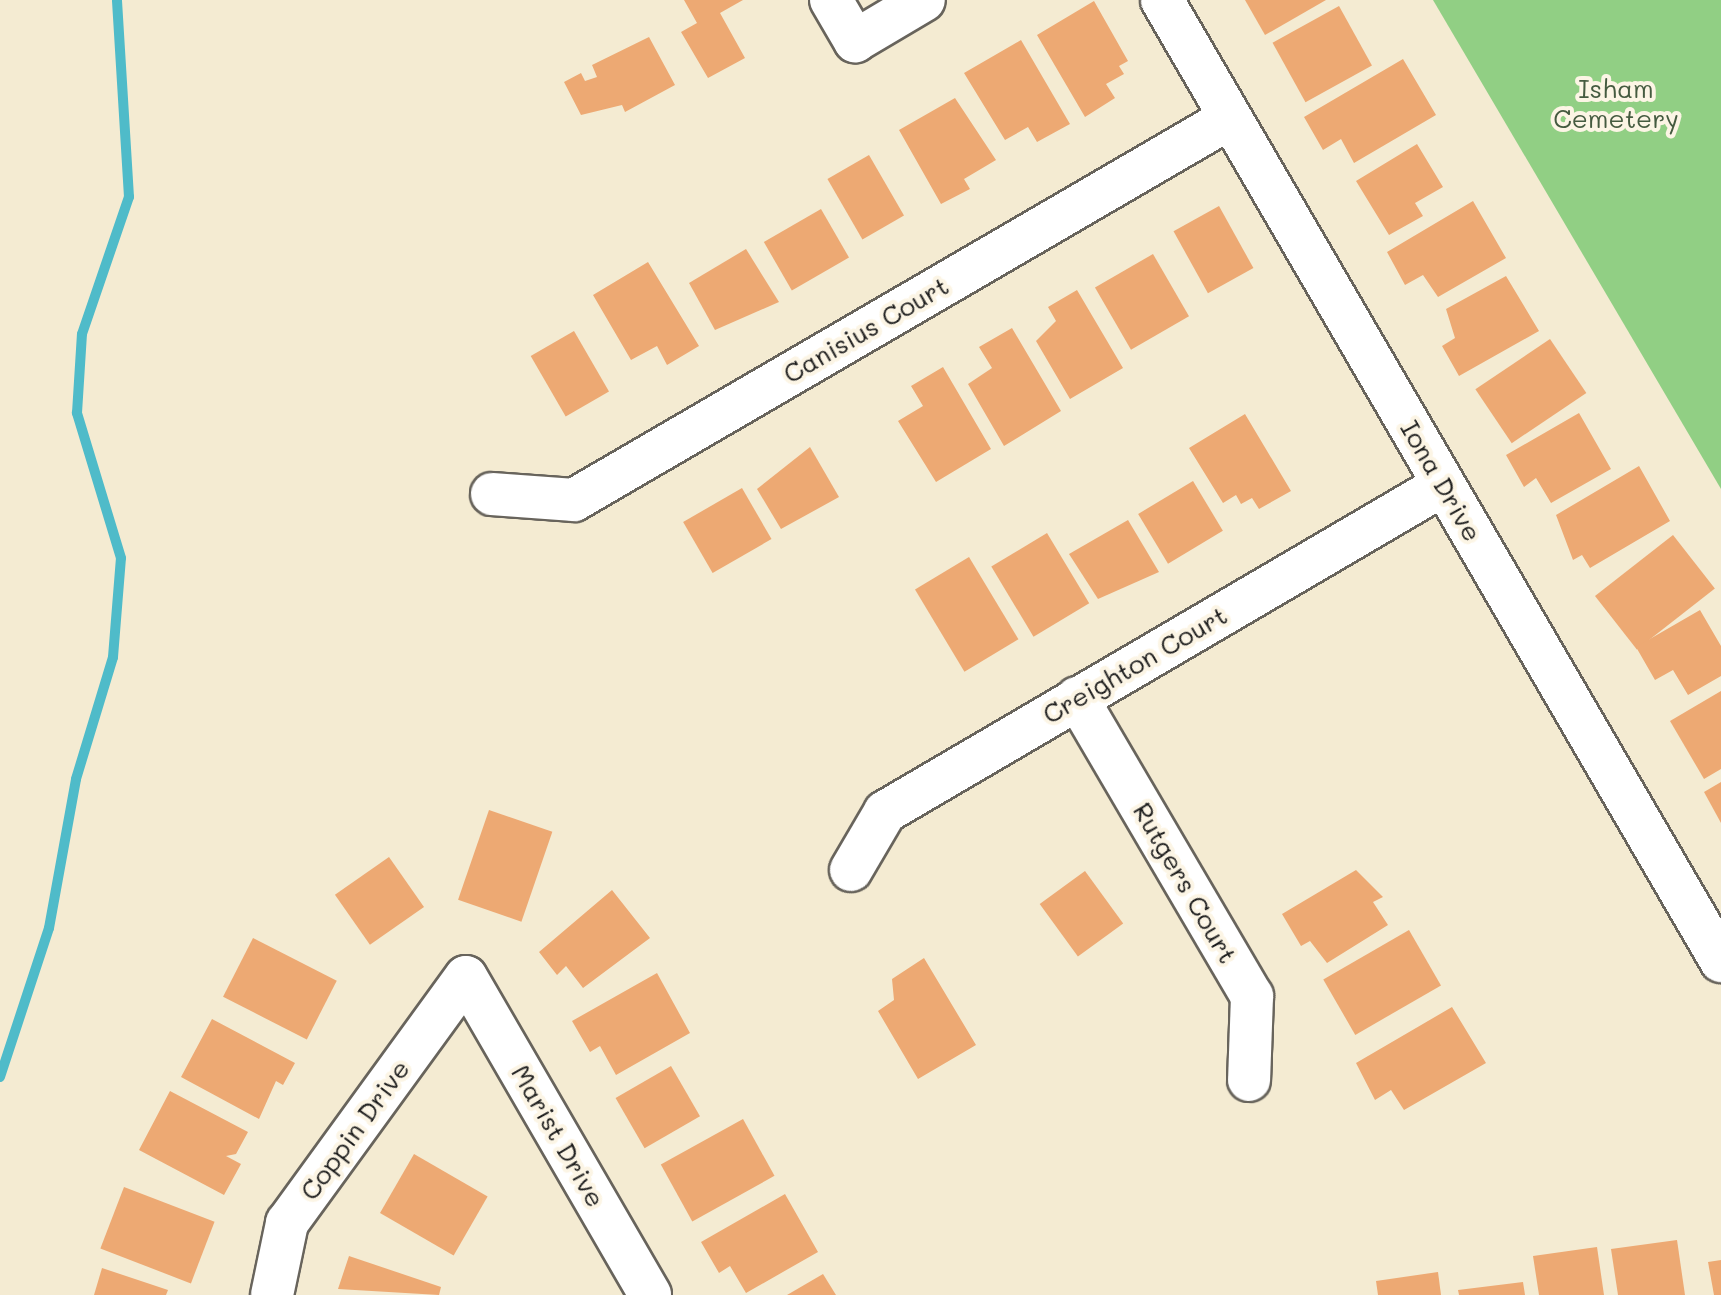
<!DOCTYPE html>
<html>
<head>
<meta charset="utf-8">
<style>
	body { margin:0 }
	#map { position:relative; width:1721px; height:1295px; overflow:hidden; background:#f4ebd2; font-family:Mali,sans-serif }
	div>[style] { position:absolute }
	.green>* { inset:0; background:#91cf84 }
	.stream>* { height:10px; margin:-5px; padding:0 5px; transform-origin:5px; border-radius:5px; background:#4fbbc9 }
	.building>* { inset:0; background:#eda973; transform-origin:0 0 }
	.roads { filter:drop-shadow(2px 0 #68645c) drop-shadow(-2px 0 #68645c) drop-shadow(0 2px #68645c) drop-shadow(0 -2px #68645c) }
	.minor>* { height:42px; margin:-21px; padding:0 21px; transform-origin:21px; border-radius:21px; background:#fff }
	span { translate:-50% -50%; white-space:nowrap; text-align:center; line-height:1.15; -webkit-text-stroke:8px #fcf5e5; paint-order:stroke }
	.park-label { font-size:26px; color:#455b40 }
	.street-label { font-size:26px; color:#1c1c1c }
</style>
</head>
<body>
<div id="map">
	<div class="green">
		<div style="clip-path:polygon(1433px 0,1721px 0,1721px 489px)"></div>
	</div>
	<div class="stream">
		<div style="left:0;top:1077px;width:157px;rotate:-71.8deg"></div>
		<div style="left:49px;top:928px;width:151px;rotate:-79.7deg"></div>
		<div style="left:76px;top:779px;width:127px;rotate:-73.1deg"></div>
		<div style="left:113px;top:657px;width:99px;rotate:-85.4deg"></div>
		<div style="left:121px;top:558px;width:152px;rotate:-106.9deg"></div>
		<div style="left:77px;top:413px;width:79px;rotate:-86.4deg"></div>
		<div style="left:82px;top:334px;width:145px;rotate:-71.1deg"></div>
		<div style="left:129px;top:197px;width:197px;rotate:-93.5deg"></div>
	</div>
	<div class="building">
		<div style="clip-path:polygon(684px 0,743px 0,720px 13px,745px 58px,708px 78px,681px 32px,697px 23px)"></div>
		<div style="clip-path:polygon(1245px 0,1326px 0,1265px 35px)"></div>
		<div style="clip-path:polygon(1094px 1px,1128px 61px,1119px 66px,1124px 74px,1106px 84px,1115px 98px,1085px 117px,1037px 35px)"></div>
		<div style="left:1339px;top:6px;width:68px;height:76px;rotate:61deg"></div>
		<div style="clip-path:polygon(649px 37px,675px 85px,625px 112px,622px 105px,581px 115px,564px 82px,581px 73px,585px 81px,597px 77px,592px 65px)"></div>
		<div style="clip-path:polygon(1021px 40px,1070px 124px,1037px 142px,1028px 127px,1005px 140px,964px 73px)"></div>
		<div style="clip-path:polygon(1403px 59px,1436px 115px,1354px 163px,1341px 139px,1323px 150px,1304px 117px)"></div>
		<div style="clip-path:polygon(955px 98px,996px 160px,964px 179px,970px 189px,941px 204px,899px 130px)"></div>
		<div style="clip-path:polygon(1417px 144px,1443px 187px,1415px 203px,1423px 216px,1389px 235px,1356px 181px)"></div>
		<div style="left:869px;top:155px;width:70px;height:48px;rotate:60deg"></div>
		<div style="clip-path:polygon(1473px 201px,1506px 258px,1438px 297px,1423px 275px,1405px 285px,1387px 252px)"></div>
		<div style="left:1219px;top:206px;width:71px;height:52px;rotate:61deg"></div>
		<div style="left:821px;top:209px;width:56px;height:66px;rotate:60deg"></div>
		<div style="clip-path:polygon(746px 249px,779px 302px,715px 330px,689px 283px)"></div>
		<div style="left:1153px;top:254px;width:72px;height:67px;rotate:60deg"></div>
		<div style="clip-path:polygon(648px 262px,699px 346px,667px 365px,657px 346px,631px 360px,593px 295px)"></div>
		<div style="clip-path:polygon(1506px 276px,1539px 331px,1459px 376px,1442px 346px,1455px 338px,1446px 309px)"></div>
		<div style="clip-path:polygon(1077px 290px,1123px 368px,1070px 399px,1036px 341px,1056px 321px,1048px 307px)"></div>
		<div style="clip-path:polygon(1012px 328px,1061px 411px,1004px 446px,968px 384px,992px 368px,979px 347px)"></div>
		<div style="left:574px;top:331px;width:70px;height:50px;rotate:60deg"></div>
		<div style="left:1550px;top:339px;width:65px;height:90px;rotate:56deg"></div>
		<div style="clip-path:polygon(943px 367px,991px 449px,936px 482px,898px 421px,923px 406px,911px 386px)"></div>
		<div style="clip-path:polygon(1579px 413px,1611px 469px,1551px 503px,1536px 478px,1524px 487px,1506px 455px)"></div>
		<div style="clip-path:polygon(1245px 414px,1291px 491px,1259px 509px,1252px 498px,1241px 504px,1236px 495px,1223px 503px,1189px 448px)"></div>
		<div style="clip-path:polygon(810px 447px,839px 497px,781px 529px,757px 489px)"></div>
		<div style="clip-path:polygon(1639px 466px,1670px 521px,1590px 568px,1582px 555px,1573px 560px,1556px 515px)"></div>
		<div style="left:1193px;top:481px;width:58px;height:64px;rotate:59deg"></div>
		<div style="left:742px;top:488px;width:59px;height:68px;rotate:60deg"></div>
		<div style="clip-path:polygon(1128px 520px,1159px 572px,1098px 599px,1069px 554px)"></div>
		<div style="left:1047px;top:533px;width:82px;height:65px;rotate:59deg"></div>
		<div style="left:1673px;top:535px;width:68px;height:99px;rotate:52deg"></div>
		<div style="left:969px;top:557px;width:96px;height:63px;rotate:59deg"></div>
		<div style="clip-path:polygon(1700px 610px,1721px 646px,1721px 676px,1688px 695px,1673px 670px,1655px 680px,1636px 647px)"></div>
		<div style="clip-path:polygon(1721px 691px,1721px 769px,1704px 779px,1670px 721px)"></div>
		<div style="clip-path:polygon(1721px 782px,1721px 823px,1704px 792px)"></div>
		<div style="left:489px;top:810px;width:67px;height:95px;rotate:19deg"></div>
		<div style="left:389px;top:857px;width:61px;height:66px;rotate:55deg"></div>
		<div style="clip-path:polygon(1356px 870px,1383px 897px,1373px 902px,1388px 925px,1327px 963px,1310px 941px,1301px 946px,1282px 914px)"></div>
		<div style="left:1085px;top:871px;width:65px;height:56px;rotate:54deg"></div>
		<div style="clip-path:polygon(612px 890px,650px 938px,583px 988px,566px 966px,557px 975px,539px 952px)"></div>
		<div style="left:1409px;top:930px;width:64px;height:99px;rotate:60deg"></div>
		<div style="left:253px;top:938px;width:94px;height:66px;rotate:27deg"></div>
		<div style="clip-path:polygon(924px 958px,976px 1045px,918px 1079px,878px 1011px,894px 1000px,892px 979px)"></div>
		<div style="clip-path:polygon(657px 973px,690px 1033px,616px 1075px,600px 1046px,590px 1052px,572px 1021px)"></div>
		<div style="clip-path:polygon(1452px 1007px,1486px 1063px,1404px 1110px,1391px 1090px,1375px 1100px,1356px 1063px)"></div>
		<div style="clip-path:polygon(212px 1019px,295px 1063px,283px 1085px,276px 1081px,259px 1119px,181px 1077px)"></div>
		<div style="left:671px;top:1066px;width:58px;height:64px;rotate:60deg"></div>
		<div style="clip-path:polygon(170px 1091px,248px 1132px,236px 1154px,226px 1156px,241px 1164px,224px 1195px,139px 1150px)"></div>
		<div style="left:743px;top:1119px;width:65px;height:94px;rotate:61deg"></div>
		<div style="left:414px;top:1154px;width:85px;height:68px;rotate:30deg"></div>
		<div style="left:124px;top:1187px;width:97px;height:66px;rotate:21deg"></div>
		<div style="clip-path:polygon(785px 1194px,818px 1252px,746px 1293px,730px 1266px,719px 1273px,701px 1242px)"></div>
		<div style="clip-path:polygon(1677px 1240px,1685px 1295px,1618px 1295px,1611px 1249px)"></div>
		<div style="clip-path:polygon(1597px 1247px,1604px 1295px,1539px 1295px,1533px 1256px)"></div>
		<div style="clip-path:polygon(349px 1256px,441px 1287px,439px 1295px,338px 1289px)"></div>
		<div style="clip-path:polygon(1721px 1260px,1721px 1295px,1714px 1295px,1708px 1262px)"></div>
		<div style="clip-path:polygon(102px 1268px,168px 1290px,166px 1295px,94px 1295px)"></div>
		<div style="clip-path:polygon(1438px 1272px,1441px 1295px,1378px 1295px,1376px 1281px)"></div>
		<div style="clip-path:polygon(823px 1274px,836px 1295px,787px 1295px)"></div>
		<div style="clip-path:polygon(1523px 1282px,1525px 1295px,1459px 1295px,1458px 1290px)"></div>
	</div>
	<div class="roads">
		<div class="minor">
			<div style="left:831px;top:0;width:48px;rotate:59.7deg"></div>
			<div style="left:855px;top:41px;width:80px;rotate:-30.7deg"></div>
			<div style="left:1162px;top:0;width:1112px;rotate:59.81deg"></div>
			<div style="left:492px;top:494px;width:82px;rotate:4.2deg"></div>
			<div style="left:574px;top:500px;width:759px;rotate:-30.21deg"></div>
			<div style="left:1077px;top:698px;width:346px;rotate:59.6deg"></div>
			<div style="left:1252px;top:996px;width:84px;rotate:92deg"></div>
			<div style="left:851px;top:870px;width:67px;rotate:-59.6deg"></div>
			<div style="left:885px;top:812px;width:647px;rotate:-30.37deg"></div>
			<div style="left:272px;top:1295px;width:74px;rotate:-78.2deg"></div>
			<div style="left:287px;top:1223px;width:304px;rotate:-54deg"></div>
			<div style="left:466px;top:977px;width:367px;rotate:59.9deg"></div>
		</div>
	</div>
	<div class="park-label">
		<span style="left:1616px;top:104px">Isham<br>Cemetery</span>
	</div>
	<div class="street-label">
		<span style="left:866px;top:330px;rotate:-30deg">Canisius Court</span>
		<span style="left:1441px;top:481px;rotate:60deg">Iona Drive</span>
		<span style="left:1135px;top:665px;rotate:-30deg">Creighton Court</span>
		<span style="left:1185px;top:883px;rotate:60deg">Rutgers Court</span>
		<span style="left:355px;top:1130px;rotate:-54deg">Coppin Drive</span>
		<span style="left:558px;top:1136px;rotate:60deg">Marist Drive</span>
	</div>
</div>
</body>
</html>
